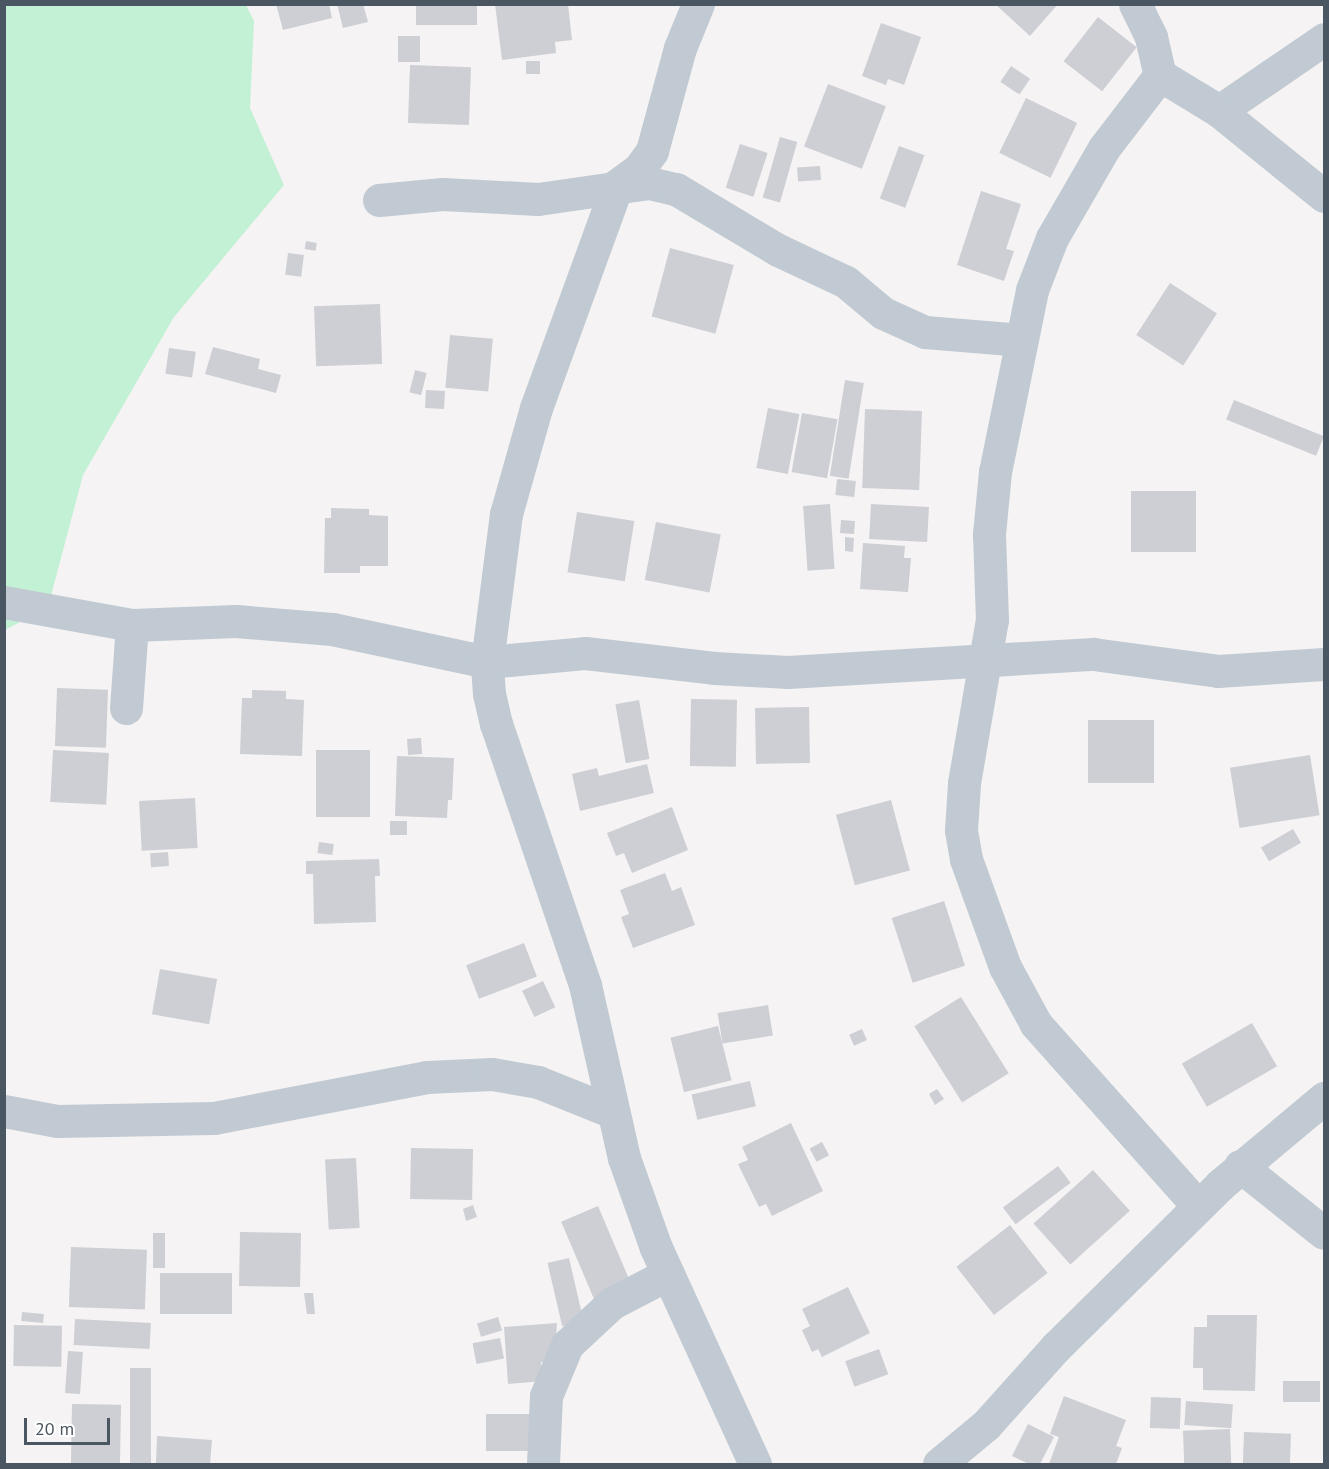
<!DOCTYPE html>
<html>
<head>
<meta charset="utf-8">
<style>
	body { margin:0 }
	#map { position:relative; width:1329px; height:1469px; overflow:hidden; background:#f5f3f3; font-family:"PT Sans",sans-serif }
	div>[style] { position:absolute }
	.green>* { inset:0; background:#c3f1d5 }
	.building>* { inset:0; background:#cdcfd5; transform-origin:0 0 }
	.minor>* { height:33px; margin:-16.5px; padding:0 16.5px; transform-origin:16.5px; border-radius:16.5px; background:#c1cad2 }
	span { translate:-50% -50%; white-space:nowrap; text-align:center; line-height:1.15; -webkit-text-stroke:5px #fff; paint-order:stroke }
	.frame { position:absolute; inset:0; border:6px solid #4a5661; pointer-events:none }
	.scale { position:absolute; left:24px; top:1418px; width:86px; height:27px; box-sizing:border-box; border:3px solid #4a5661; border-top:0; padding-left:8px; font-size:18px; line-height:21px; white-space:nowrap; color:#4a5661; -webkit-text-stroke:4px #fff; paint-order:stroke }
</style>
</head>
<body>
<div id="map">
	<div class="green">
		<div style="clip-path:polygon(5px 5px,246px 5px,254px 21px,250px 108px,284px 185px,174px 317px,83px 475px,48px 607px,5px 630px)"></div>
	</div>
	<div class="building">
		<div style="clip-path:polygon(276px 4px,329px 4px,332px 18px,283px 30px)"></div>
		<div style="clip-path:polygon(337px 4px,363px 4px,368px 22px,343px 28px)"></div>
		<div style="left:416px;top:4px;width:61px;height:21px"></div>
		<div style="clip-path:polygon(495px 4px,568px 4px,572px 40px,555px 42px,556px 53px,502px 60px)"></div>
		<div style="clip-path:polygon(995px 4px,1058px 4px,1030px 36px)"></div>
		<div style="left:1098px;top:17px;width:49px;height:56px;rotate:38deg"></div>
		<div style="clip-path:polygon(881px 23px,921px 37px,904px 85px,888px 79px,886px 85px,862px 76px)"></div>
		<div style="left:398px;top:36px;width:22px;height:26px"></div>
		<div style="left:540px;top:61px;width:13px;height:14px;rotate:90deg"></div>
		<div style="left:410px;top:65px;width:61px;height:58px;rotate:2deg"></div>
		<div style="left:1011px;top:66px;width:23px;height:19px;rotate:34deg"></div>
		<div style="left:828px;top:84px;width:62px;height:67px;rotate:21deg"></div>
		<div style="left:1026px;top:98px;width:57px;height:61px;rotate:26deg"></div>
		<div style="left:780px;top:137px;width:18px;height:63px;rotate:16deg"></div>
		<div style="left:740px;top:144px;width:29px;height:46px;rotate:18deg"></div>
		<div style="left:899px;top:146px;width:27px;height:56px;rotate:20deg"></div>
		<div style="left:820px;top:166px;width:14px;height:23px;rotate:86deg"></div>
		<div style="clip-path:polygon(981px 191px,1021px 204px,1006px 249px,1014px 251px,1004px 281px,957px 265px)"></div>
		<div style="left:306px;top:241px;width:11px;height:8px;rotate:10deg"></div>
		<div style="left:670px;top:248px;width:66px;height:71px;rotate:15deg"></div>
		<div style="left:288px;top:253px;width:16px;height:22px;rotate:7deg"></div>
		<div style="left:1170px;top:283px;width:56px;height:62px;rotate:33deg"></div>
		<div style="left:380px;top:304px;width:60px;height:66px;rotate:88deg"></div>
		<div style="left:450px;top:335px;width:43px;height:53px;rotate:5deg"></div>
		<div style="clip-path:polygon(213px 347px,260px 359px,258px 369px,281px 375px,276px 393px,205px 374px)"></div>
		<div style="left:169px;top:348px;width:27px;height:26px;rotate:8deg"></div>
		<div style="left:415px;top:370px;width:12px;height:23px;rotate:14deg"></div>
		<div style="left:845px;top:380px;width:19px;height:97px;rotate:9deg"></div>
		<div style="left:426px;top:390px;width:19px;height:18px;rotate:3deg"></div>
		<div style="left:1234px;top:400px;width:97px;height:21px;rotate:22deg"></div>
		<div style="left:768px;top:408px;width:32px;height:61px;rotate:11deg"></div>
		<div style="left:865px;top:409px;width:57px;height:79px;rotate:2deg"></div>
		<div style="left:802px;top:413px;width:36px;height:60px;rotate:10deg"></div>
		<div style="left:837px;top:479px;width:19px;height:16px;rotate:6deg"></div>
		<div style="left:1131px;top:491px;width:65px;height:61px"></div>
		<div style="left:830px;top:504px;width:65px;height:27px;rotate:86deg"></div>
		<div style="left:871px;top:504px;width:58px;height:35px;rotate:3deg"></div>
		<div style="clip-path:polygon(331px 508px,369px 509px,369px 515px,388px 516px,388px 566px,360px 566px,360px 573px,324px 573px,325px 518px,331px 518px)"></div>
		<div style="left:577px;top:512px;width:58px;height:61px;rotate:9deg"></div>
		<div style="left:841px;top:520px;width:14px;height:13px;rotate:4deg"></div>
		<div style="left:656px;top:522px;width:66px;height:59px;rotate:11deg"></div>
		<div style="clip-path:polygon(845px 537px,854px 538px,853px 552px,845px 551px)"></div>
		<div style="clip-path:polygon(863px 543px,905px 546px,904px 558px,911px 558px,908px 592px,860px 589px)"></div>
		<div style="left:57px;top:688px;width:51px;height:58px;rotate:2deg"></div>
		<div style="clip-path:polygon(252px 690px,286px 691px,286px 699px,304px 700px,302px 756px,240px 754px,242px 698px,252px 698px)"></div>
		<div style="left:691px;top:699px;width:46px;height:67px;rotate:1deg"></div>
		<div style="left:639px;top:700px;width:60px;height:24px;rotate:80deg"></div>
		<div style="left:809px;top:707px;width:56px;height:54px;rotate:89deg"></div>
		<div style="left:1088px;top:720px;width:66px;height:63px"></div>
		<div style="left:421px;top:738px;width:16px;height:14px;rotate:86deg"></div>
		<div style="left:53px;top:750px;width:56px;height:52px;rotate:3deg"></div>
		<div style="left:370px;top:750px;width:67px;height:54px;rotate:90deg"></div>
		<div style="left:1310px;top:755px;width:61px;height:81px;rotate:81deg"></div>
		<div style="clip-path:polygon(397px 756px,454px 758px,452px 800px,448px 800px,447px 818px,395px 816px)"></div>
		<div style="clip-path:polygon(647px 764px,654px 793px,580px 811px,572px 774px,597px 768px,599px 776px)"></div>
		<div style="left:195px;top:798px;width:50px;height:56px;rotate:87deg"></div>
		<div style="left:891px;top:800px;width:73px;height:57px;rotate:75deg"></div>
		<div style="clip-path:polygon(672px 807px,688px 850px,632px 873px,624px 853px,616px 856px,607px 833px)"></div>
		<div style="left:390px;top:821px;width:17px;height:14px"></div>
		<div style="left:1293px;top:829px;width:16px;height:37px;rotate:60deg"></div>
		<div style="left:319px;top:842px;width:15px;height:11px;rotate:8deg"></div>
		<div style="left:168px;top:852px;width:14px;height:18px;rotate:86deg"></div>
		<div style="clip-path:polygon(379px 859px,380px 876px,375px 876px,376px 922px,314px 924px,313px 874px,306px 874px,306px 861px)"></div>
		<div style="clip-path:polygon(665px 873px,672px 891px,681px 887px,695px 925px,633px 948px,621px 917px,629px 914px,620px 890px)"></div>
		<div style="left:944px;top:901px;width:68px;height:55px;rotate:72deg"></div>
		<div style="left:524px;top:943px;width:36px;height:62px;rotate:69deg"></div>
		<div style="left:160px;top:969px;width:58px;height:46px;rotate:10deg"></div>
		<div style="left:543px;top:981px;width:29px;height:23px;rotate:65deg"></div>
		<div style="left:961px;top:997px;width:90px;height:55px;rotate:58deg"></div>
		<div style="left:768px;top:1005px;width:31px;height:51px;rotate:81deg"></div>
		<div style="left:1252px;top:1023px;width:50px;height:81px;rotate:60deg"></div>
		<div style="left:718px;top:1026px;width:56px;height:49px;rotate:76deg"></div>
		<div style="left:862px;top:1029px;width:12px;height:14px;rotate:66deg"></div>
		<div style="left:750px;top:1081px;width:26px;height:60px;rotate:77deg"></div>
		<div style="clip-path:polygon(937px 1089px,944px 1099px,935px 1105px,929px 1094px)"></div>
		<div style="clip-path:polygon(791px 1123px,823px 1191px,772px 1216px,766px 1204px,759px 1207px,738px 1164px,748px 1160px,742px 1147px)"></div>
		<div style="left:822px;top:1142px;width:15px;height:14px;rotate:62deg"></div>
		<div style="left:411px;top:1148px;width:62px;height:51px;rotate:1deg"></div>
		<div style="left:356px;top:1158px;width:70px;height:31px;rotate:87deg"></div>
		<div style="left:1058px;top:1166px;width:21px;height:69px;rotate:53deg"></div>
		<div style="left:1093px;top:1170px;width:55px;height:80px;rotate:48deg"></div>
		<div style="clip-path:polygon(473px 1205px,477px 1217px,466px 1221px,463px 1209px)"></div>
		<div style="left:598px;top:1206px;width:88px;height:40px;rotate:67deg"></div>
		<div style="left:1010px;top:1225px;width:61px;height:68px;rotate:52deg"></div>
		<div style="left:240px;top:1232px;width:61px;height:54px;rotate:1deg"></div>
		<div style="left:153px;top:1233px;width:12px;height:35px"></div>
		<div style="left:71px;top:1247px;width:76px;height:60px;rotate:2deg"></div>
		<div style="left:569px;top:1258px;width:65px;height:22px;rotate:77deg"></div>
		<div style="left:232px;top:1273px;width:41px;height:72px;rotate:90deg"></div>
		<div style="clip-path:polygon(848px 1287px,870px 1333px,822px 1357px,818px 1349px,812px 1352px,802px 1330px,810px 1326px,802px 1309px)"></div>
		<div style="clip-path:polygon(304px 1293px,313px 1293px,315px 1314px,307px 1314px)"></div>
		<div style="left:22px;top:1312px;width:22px;height:9px;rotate:5deg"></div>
		<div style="clip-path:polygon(1207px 1315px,1257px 1315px,1255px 1391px,1203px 1390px,1203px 1368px,1193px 1368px,1194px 1327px,1207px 1327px)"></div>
		<div style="left:498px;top:1317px;width:14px;height:22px;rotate:73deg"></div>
		<div style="left:75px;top:1319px;width:76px;height:26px;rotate:3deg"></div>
		<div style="clip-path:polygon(557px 1323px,554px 1361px,541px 1362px,543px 1381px,508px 1384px,504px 1327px)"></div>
		<div style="left:14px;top:1325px;width:48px;height:41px;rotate:1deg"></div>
		<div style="left:500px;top:1338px;width:21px;height:28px;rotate:79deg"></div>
		<div style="left:879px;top:1349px;width:27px;height:36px;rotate:70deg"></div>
		<div style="left:68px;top:1351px;width:15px;height:42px;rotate:4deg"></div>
		<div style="left:130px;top:1368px;width:21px;height:96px"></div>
		<div style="left:1283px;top:1381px;width:37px;height:21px"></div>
		<div style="clip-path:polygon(1064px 1396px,1126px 1420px,1116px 1446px,1122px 1448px,1116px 1464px,1049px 1464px,1059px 1437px,1050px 1434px)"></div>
		<div style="left:1151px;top:1397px;width:30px;height:31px;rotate:2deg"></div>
		<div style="left:1186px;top:1401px;width:47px;height:24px;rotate:4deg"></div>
		<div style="left:72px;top:1404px;width:49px;height:60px;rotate:1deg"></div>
		<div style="left:486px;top:1414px;width:48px;height:37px"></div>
		<div style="clip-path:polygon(1028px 1424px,1054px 1437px,1040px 1464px,1029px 1464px,1012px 1456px)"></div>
		<div style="left:1230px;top:1429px;width:35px;height:47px;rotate:88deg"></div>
		<div style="left:1244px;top:1432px;width:47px;height:32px;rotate:2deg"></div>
		<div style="clip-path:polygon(157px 1436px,212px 1440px,210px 1464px,156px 1464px)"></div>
	</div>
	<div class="minor">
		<div style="left:1135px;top:4px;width:37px;rotate:64deg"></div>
		<div style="left:1151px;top:37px;width:39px;rotate:77deg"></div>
		<div style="left:1219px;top:111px;width:127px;rotate:-34.4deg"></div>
		<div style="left:379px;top:200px;width:64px;rotate:-5.4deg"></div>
		<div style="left:443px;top:194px;width:95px;rotate:3deg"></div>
		<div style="left:538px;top:199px;width:112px;rotate:-8.2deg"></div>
		<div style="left:649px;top:183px;width:28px;rotate:13deg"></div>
		<div style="left:676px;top:189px;width:119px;rotate:30.9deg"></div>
		<div style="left:778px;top:250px;width:75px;rotate:25.2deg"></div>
		<div style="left:846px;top:282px;width:48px;rotate:40deg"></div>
		<div style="left:883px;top:313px;width:46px;rotate:24.3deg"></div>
		<div style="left:925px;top:332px;width:97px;rotate:4.7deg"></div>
		<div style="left:4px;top:602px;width:130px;rotate:10.2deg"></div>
		<div style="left:126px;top:708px;width:83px;rotate:-85.9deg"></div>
		<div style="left:132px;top:625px;width:104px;rotate:-2.2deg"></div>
		<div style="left:236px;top:621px;width:96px;rotate:4.8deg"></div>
		<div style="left:332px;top:629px;width:158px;rotate:12deg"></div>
		<div style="left:487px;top:662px;width:149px;rotate:-82.7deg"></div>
		<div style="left:506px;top:514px;width:110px;rotate:-74.2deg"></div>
		<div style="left:536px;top:408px;width:237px;rotate:-70deg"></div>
		<div style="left:617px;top:185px;width:27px;rotate:-36deg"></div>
		<div style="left:639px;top:169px;width:22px;rotate:-54deg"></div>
		<div style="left:652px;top:151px;width:107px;rotate:-74.8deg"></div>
		<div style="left:680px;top:48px;width:48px;rotate:-67.8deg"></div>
		<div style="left:4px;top:1111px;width:54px;rotate:10.7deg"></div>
		<div style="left:57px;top:1121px;width:157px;rotate:-1.1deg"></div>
		<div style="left:214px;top:1118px;width:217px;rotate:-10.9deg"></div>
		<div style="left:427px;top:1077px;width:65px;rotate:-2.6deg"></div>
		<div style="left:492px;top:1074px;width:47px;rotate:9.9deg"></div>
		<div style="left:538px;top:1082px;width:81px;rotate:21.8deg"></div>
		<div style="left:1240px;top:1166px;width:107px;rotate:38.6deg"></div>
		<div style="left:1198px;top:1206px;width:244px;rotate:-131.7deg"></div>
		<div style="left:1036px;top:1024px;width:65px;rotate:-118.5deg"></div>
		<div style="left:1005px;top:967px;width:115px;rotate:-109.9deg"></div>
		<div style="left:966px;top:859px;width:29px;rotate:-100deg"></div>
		<div style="left:961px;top:830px;width:47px;rotate:-86.3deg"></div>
		<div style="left:964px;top:783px;width:165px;rotate:-80.3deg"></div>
		<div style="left:992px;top:620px;width:86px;rotate:-92deg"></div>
		<div style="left:989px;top:534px;width:62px;rotate:-84.5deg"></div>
		<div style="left:995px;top:472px;width:186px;rotate:-78.5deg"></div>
		<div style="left:1032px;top:290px;width:56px;rotate:-69deg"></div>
		<div style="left:1052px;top:238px;width:104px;rotate:-60deg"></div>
		<div style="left:1104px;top:148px;width:92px;rotate:-52.5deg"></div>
		<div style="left:1160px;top:75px;width:69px;rotate:31.4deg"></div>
		<div style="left:1219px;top:111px;width:135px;rotate:39deg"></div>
		<div style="left:543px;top:1464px;width:68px;rotate:-87.5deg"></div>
		<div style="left:546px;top:1396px;width:55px;rotate:-67.6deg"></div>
		<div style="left:567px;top:1345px;width:62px;rotate:-43deg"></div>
		<div style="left:612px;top:1303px;width:63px;rotate:-27.4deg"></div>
		<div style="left:755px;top:1464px;width:238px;rotate:-114.6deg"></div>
		<div style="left:656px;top:1248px;width:96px;rotate:-109.6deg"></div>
		<div style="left:624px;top:1158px;width:177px;rotate:-102.7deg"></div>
		<div style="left:585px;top:985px;width:276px;rotate:-108.8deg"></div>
		<div style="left:496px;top:724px;width:31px;rotate:-103deg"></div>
		<div style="left:489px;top:694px;width:32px;rotate:-94deg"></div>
		<div style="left:487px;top:662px;width:98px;rotate:-5.2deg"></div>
		<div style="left:585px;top:653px;width:130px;rotate:6.6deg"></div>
		<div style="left:714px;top:668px;width:74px;rotate:3.1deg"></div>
		<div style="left:788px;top:672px;width:306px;rotate:-3.4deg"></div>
		<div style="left:1093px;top:654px;width:126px;rotate:7.7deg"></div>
		<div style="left:1218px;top:671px;width:106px;rotate:-3.8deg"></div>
		<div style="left:939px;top:1464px;width:61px;rotate:-39.7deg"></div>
		<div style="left:986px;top:1425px;width:105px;rotate:-48.1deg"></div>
		<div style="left:1056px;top:1347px;width:231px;rotate:-44.6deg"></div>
		<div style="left:1220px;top:1185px;width:136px;rotate:-39.9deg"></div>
	</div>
	<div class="frame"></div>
	<div class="scale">20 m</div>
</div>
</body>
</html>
